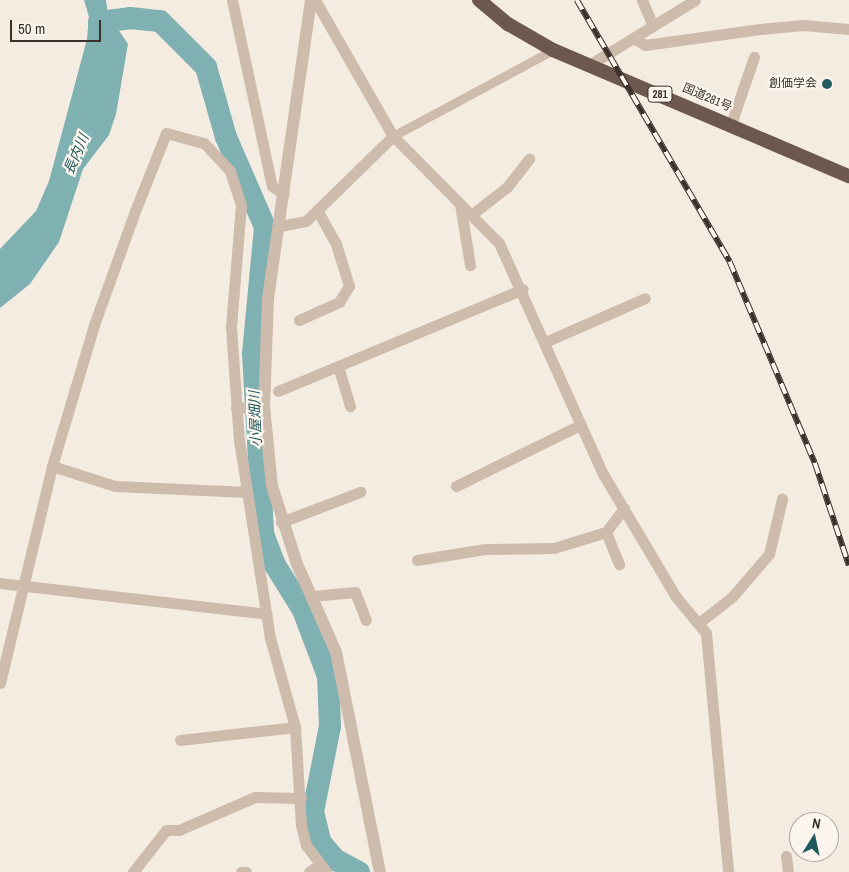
<!DOCTYPE html>
<html>
<head>
<meta charset="utf-8">
<style>
	body { margin:0 }
	#map { position:relative; width:849px; height:872px; overflow:hidden; background:#f4ebe1; font-family:"Archivo Narrow","Noto Sans JP",sans-serif }
	div>[style] { position:absolute }
	.water>* { inset:0; background:#7fb0b2 }
	.river>* { height:22px; margin:-11px; padding:0 11px; transform-origin:11px; border-radius:11px; background:#7fb0b2 }
	.pedestrian>* { height:9px; margin:-4.5px; padding:0 4.5px; transform-origin:4.5px; border-radius:4.5px; background:#cdbbac }
	.minor>* { height:11px; margin:-5.5px; padding:0 5.5px; transform-origin:5.5px; border-radius:5.5px; background:#cdbbac }
	.tertiary>* { height:12px; margin:-6px; padding:0 6px; transform-origin:6px; border-radius:6px; background:#cdbbac }
	.trunk>* { height:14px; margin:-7px; padding:0 7px; transform-origin:7px; border-radius:7px; background:#6c584f }
	.rail>* { height:5.5px; margin-top:-2.75px; transform-origin:0; background:repeating-linear-gradient(90deg,#fbf5ee 0 11px,#3b302b 0 22px); box-sizing:border-box; border-block:1px solid #3b302b }
	.dots>* { width:14px; height:14px; translate:-50% -50%; box-sizing:border-box; border:2px solid #fbf5ee; border-radius:50% }
	span { translate:-50% -50%; white-space:nowrap; text-align:center; line-height:1.15; -webkit-text-stroke:4.5px #fbf5ee; paint-order:stroke }
	.shield-label span { padding:1px 4px; background:#fbf5ee; border:1px solid; border-radius:4px; -webkit-text-stroke-width:0 }
	.shield-label { font-size:11px; color:#3b302b; font-weight:700 }
	.poi-label { font-size:12px; color:#3b302b }
	.right { translate:-100% -50%; text-align:right }
	.street-label { font-size:12px; color:#3b302b }
	.water-label { font-size:14px; color:#1f5a5e; font-style:italic }
	.north { position:absolute; left:789px; top:812px; width:50px; height:50px; box-sizing:border-box; background:#fbf5ee; border:1px solid #aea6a0; border-radius:50%; rotate:10deg; font-size:14px; font-weight:700; line-height:20px; text-align:center; color:#3b302b }
	.north::after { content:''; display:block; margin:auto; width:18px; height:22px; background:#1f5a5e; clip-path:polygon(50% 0,100% 100%,50% 72%,0 100%) }
	.scale { position:absolute; left:10px; top:20px; width:91px; height:22px; box-sizing:border-box; border:2px solid #3b302b; border-top:0; padding-left:6px; font-size:15px; line-height:18px; white-space:nowrap; color:#3b302b; -webkit-text-stroke:4px #fbf5ee; paint-order:stroke }
</style>
</head>
<body>
<div id="map">
	<div class="water">
		<div style="clip-path:polygon(84px 0,106px 0,108px 14px,128px 44px,116px 114px,109px 135px,83px 169px,59px 242px,30px 284px,0 308px,0 249px,36px 211px,49px 181px,87px 39px,89px 17px)"></div>
	</div>
	<div class="river">
		<div style="left:99px;top:22px;width:31px;rotate:-7deg"></div>
		<div style="left:130px;top:18px;width:30px;rotate:6deg"></div>
		<div style="left:160px;top:21px;width:65px;rotate:45deg"></div>
		<div style="left:206px;top:67px;width:73px;rotate:74.1deg"></div>
		<div style="left:226px;top:137px;width:98px;rotate:66.6deg"></div>
		<div style="left:265px;top:227px;width:127px;rotate:95.4deg"></div>
		<div style="left:253px;top:353px;width:181px;rotate:86.8deg"></div>
		<div style="left:263px;top:534px;width:33px;rotate:69deg"></div>
		<div style="left:275px;top:565px;width:53px;rotate:58.1deg"></div>
		<div style="left:303px;top:610px;width:71px;rotate:69.3deg"></div>
		<div style="left:328px;top:676px;width:50px;rotate:87.7deg"></div>
		<div style="left:330px;top:726px;width:88px;rotate:101.2deg"></div>
		<div style="left:313px;top:812px;width:32px;rotate:76deg"></div>
		<div style="left:321px;top:843px;width:23px;rotate:49deg"></div>
		<div style="left:336px;top:860px;width:26px;rotate:28deg"></div>
	</div>
	<div class="pedestrian">
		<div style="left:393px;top:136px;width:182px;rotate:-28.3deg"></div>
	</div>
	<div class="minor">
		<div style="left:232px;top:0;width:190px;rotate:77.9deg"></div>
		<div style="left:272px;top:186px;width:14px;rotate:34deg"></div>
		<div style="left:315px;top:0;width:157px;rotate:60.2deg"></div>
		<div style="left:393px;top:136px;width:151px;rotate:45.3deg"></div>
		<div style="left:499px;top:243px;width:253px;rotate:65.8deg"></div>
		<div style="left:603px;top:474px;width:143px;rotate:59.3deg"></div>
		<div style="left:676px;top:597px;width:47px;rotate:50.2deg"></div>
		<div style="left:706px;top:633px;width:240px;rotate:84.7deg"></div>
		<div style="left:642px;top:0;width:28px;rotate:67deg"></div>
		<div style="left:633px;top:38px;width:14px;rotate:30deg"></div>
		<div style="left:645px;top:45px;width:116px;rotate:-7.9deg"></div>
		<div style="left:760px;top:29px;width:43px;rotate:-5.3deg"></div>
		<div style="left:803px;top:25px;width:46px;rotate:5deg"></div>
		<div style="left:589px;top:65px;width:124px;rotate:-31.5deg"></div>
		<div style="left:731px;top:124px;width:71px;rotate:-71.1deg"></div>
		<div style="left:460px;top:204px;width:62px;rotate:80.7deg"></div>
		<div style="left:471px;top:215px;width:46px;rotate:-37.9deg"></div>
		<div style="left:507px;top:187px;width:36px;rotate:-52deg"></div>
		<div style="left:280px;top:226px;width:26px;rotate:-11deg"></div>
		<div style="left:306px;top:221px;width:122px;rotate:-44.3deg"></div>
		<div style="left:299px;top:320px;width:44px;rotate:-24.2deg"></div>
		<div style="left:339px;top:302px;width:19px;rotate:-58deg"></div>
		<div style="left:349px;top:286px;width:44px;rotate:-107.2deg"></div>
		<div style="left:336px;top:244px;width:39px;rotate:-119deg"></div>
		<div style="left:545px;top:342px;width:109px;rotate:-23.7deg"></div>
		<div style="left:338px;top:366px;width:42px;rotate:73.3deg"></div>
		<div style="left:278px;top:391px;width:265px;rotate:-22.6deg"></div>
		<div style="left:236px;top:408px;width:28px;rotate:-4deg"></div>
		<div style="left:52px;top:466px;width:66px;rotate:17.6deg"></div>
		<div style="left:115px;top:486px;width:132px;rotate:2.6deg"></div>
		<div style="left:456px;top:486px;width:138px;rotate:-26.2deg"></div>
		<div style="left:281px;top:522px;width:85px;rotate:-20.8deg"></div>
		<div style="left:606px;top:532px;width:35px;rotate:68deg"></div>
		<div style="left:417px;top:560px;width:69px;rotate:-9.2deg"></div>
		<div style="left:485px;top:549px;width:69px;rotate:-0.8deg"></div>
		<div style="left:554px;top:548px;width:54px;rotate:-17.1deg"></div>
		<div style="left:606px;top:532px;width:30px;rotate:-53deg"></div>
		<div style="left:0;top:583px;width:268px;rotate:6.6deg"></div>
		<div style="left:312px;top:596px;width:43px;rotate:-5.3deg"></div>
		<div style="left:355px;top:592px;width:30px;rotate:69deg"></div>
		<div style="left:700px;top:622px;width:41px;rotate:-38deg"></div>
		<div style="left:732px;top:597px;width:57px;rotate:-49.3deg"></div>
		<div style="left:769px;top:554px;width:57px;rotate:-76.7deg"></div>
		<div style="left:0;top:683px;width:223px;rotate:-76.5deg"></div>
		<div style="left:52px;top:466px;width:147px;rotate:-73.4deg"></div>
		<div style="left:94px;top:325px;width:121px;rotate:-70.2deg"></div>
		<div style="left:135px;top:211px;width:84px;rotate:-68.3deg"></div>
		<div style="left:166px;top:133px;width:39px;rotate:15deg"></div>
		<div style="left:204px;top:143px;width:38px;rotate:47deg"></div>
		<div style="left:230px;top:171px;width:36px;rotate:72deg"></div>
		<div style="left:241px;top:205px;width:122px;rotate:94.7deg"></div>
		<div style="left:231px;top:327px;width:113px;rotate:86deg"></div>
		<div style="left:239px;top:440px;width:200px;rotate:81.1deg"></div>
		<div style="left:270px;top:638px;width:92px;rotate:74.3deg"></div>
		<div style="left:295px;top:727px;width:98px;rotate:86.5deg"></div>
		<div style="left:301px;top:825px;width:21px;rotate:76deg"></div>
		<div style="left:306px;top:845px;width:34px;rotate:53deg"></div>
		<div style="left:180px;top:740px;width:116px;rotate:-6.4deg"></div>
		<div style="left:786px;top:856px;width:16px;rotate:83deg"></div>
		<div style="left:133px;top:872px;width:53px;rotate:-51.8deg"></div>
		<div style="left:166px;top:830px;width:13px"></div>
		<div style="left:179px;top:830px;width:83px;rotate:-23.5deg"></div>
		<div style="left:255px;top:797px;width:46px;rotate:1.2deg"></div>
		<div style="left:241px;top:872px;width:5px"></div>
		<div style="left:309px;top:872px;width:12px;rotate:-35deg"></div>
	</div>
	<div class="tertiary">
		<div style="left:311px;top:0;width:302px;rotate:98.2deg"></div>
		<div style="left:268px;top:299px;width:107px;rotate:92.1deg"></div>
		<div style="left:264px;top:406px;width:80px;rotate:84.3deg"></div>
		<div style="left:272px;top:486px;width:82px;rotate:72.2deg"></div>
		<div style="left:297px;top:564px;width:96px;rotate:66.1deg"></div>
		<div style="left:336px;top:652px;width:224px;rotate:78.7deg"></div>
	</div>
	<div class="trunk">
		<div style="left:479px;top:0;width:38px;rotate:40deg"></div>
		<div style="left:508px;top:24px;width:52px;rotate:30deg"></div>
		<div style="left:553px;top:50px;width:322px;rotate:23.1deg"></div>
	</div>
	<div class="rail">
		<div style="left:577px;top:0;width:303px;rotate:59.7deg"></div>
		<div style="left:730px;top:262px;width:218px;rotate:67.1deg"></div>
		<div style="left:815px;top:463px;width:108px;rotate:71.6deg"></div>
	</div>
	<div class="dots">
		<div style="left:827px;top:84px;background:#1f5a5e"></div>
	</div>
	<div class="shield-label">
		<span style="left:660px;top:94px">281</span>
	</div>
	<div class="poi-label">
		<span class="right" style="left:817px;top:84px">創価学会</span>
	</div>
	<div class="street-label">
		<span style="left:707px;top:98px;rotate:23deg">国道281号</span>
	</div>
	<div class="water-label">
		<span style="left:76px;top:154px;rotate:-67deg">長内川</span>
		<span style="left:255px;top:419px;rotate:-92deg">小屋畑川</span>
	</div>
	<div class="north">N</div>
	<div class="scale">50 m</div>
</div>
</body>
</html>
